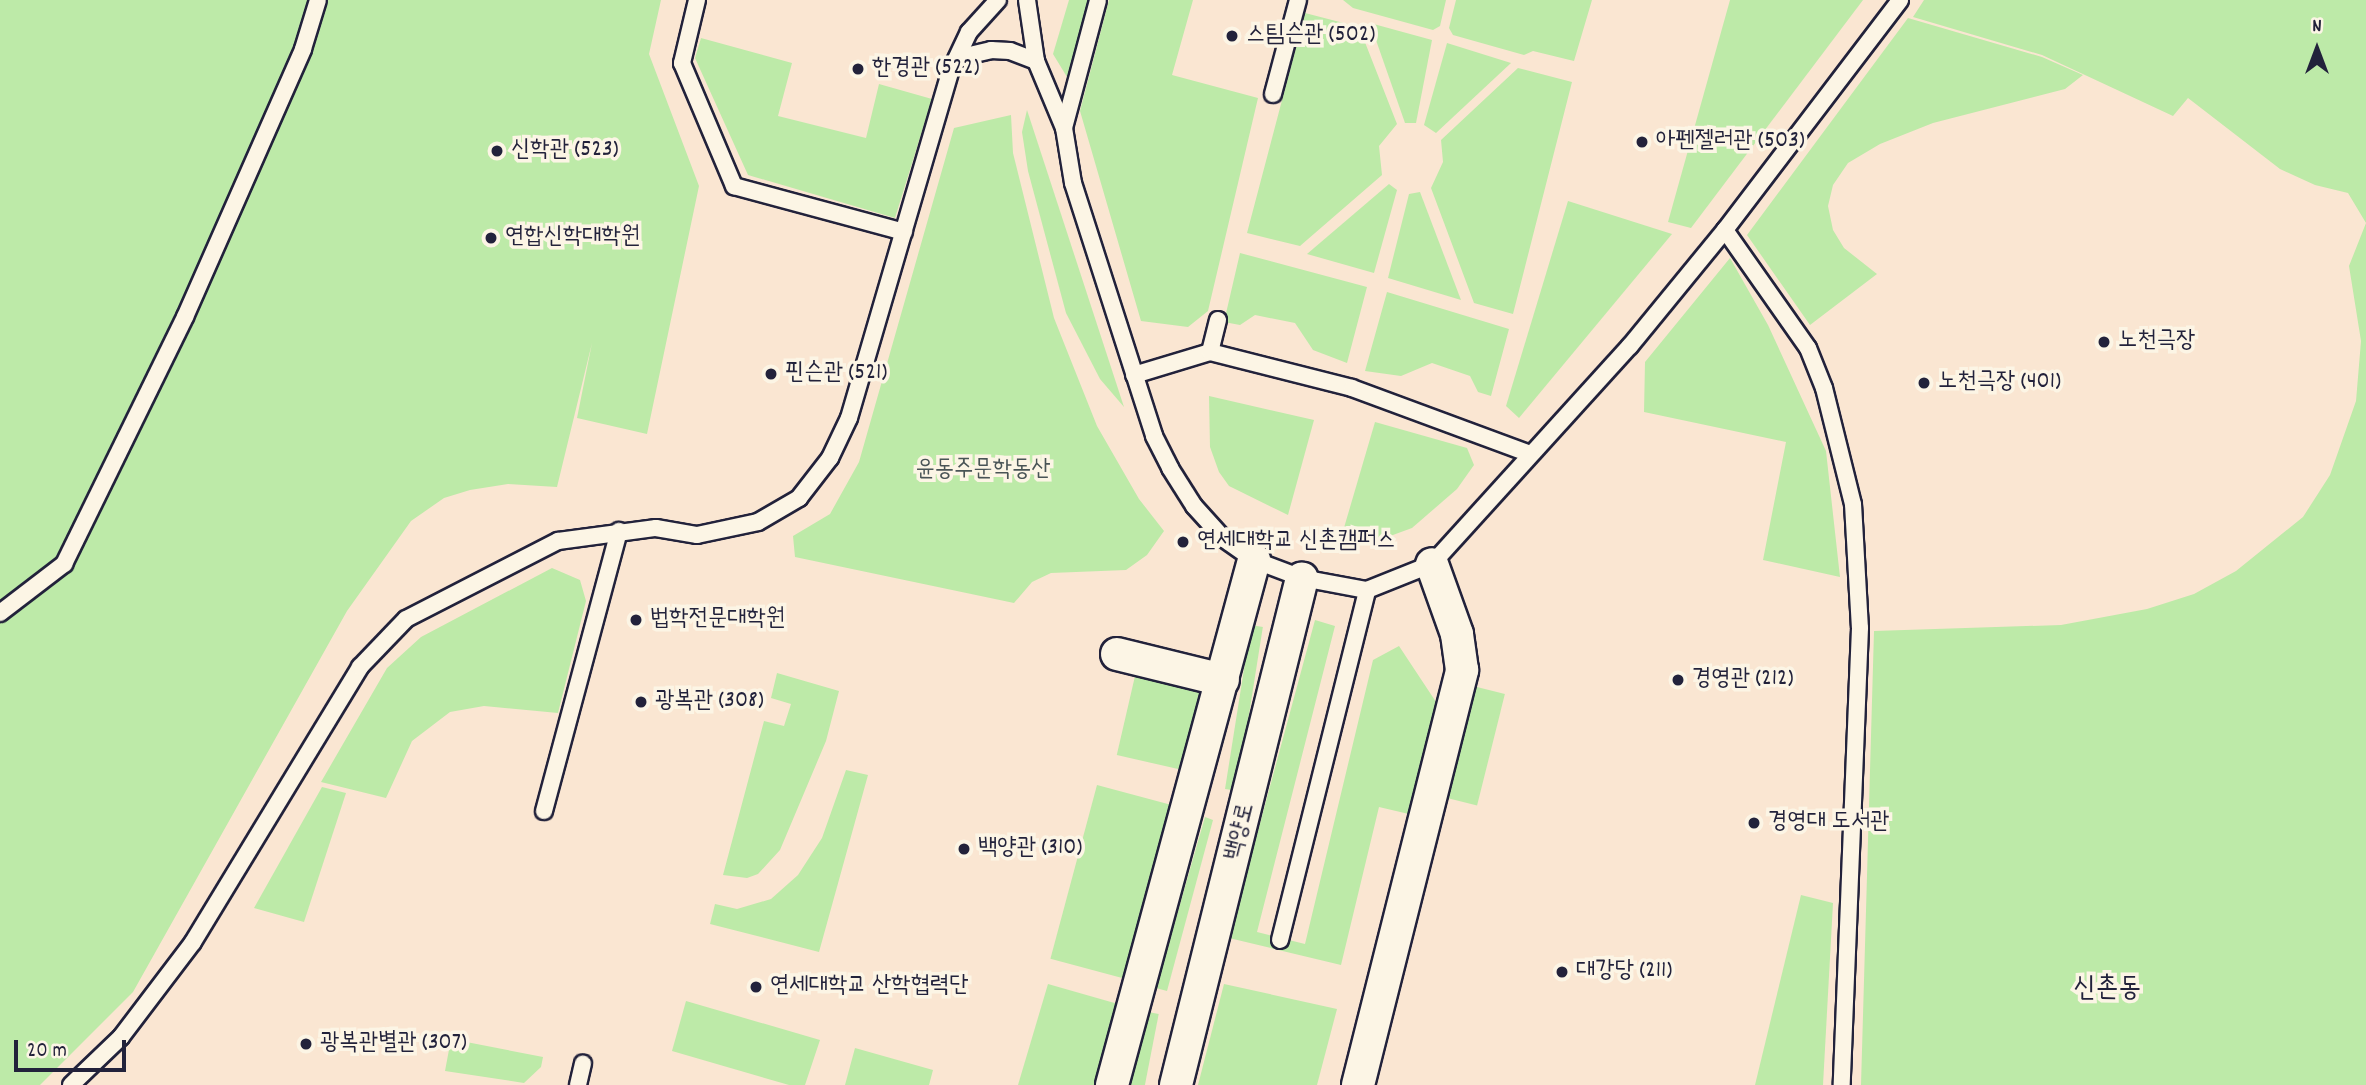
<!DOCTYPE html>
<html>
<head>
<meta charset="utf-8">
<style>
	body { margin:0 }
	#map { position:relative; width:2366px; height:1085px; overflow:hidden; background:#fcf5e5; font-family:Dekko,"Poor Story",sans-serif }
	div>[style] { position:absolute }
	.built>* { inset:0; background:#fae6d2; transform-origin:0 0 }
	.green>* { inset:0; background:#bdeaa8; transform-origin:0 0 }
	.roads { filter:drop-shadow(2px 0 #22223b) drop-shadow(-2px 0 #22223b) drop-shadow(0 2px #22223b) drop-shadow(0 -2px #22223b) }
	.lane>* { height:16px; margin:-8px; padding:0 8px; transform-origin:8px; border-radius:8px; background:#fcf5e5 }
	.street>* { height:32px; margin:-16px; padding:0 16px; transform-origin:16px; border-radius:16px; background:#fcf5e5 }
	.dots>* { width:19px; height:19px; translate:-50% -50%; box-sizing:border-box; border:4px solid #fcf5e5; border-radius:50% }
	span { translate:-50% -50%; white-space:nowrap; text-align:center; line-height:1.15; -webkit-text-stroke:7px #fcf5e5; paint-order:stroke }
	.poi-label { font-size:24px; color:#22223b }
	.left { translate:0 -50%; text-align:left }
	.park-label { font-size:24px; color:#495456 }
	.street-label { font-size:24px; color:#22223b }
	.quarter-label { font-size:28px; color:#22223b }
	.north { position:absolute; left:2282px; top:14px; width:70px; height:70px; -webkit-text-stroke:5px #fcf5e5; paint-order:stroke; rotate:0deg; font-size:19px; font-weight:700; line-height:28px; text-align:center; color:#22223b }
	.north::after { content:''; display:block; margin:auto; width:24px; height:32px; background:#22223b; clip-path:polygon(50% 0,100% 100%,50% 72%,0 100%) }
	.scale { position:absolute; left:14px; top:1040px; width:112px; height:32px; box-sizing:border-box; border:4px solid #22223b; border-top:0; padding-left:9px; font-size:21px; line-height:24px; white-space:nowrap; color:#22223b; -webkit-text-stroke:5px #fcf5e5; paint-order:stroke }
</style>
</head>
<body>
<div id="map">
	<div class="built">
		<div style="left:0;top:0;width:2366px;height:1085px"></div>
	</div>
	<div class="green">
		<div style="clip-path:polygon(0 0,661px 0,649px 54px,699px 186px,647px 434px,577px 418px,592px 343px,557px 487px,508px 484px,470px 490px,444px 498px,411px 521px,347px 611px,133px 992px,40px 1085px,0 1085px)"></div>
		<div style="clip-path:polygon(1069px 0,1089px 0,1067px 77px,1053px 54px)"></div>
		<div style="clip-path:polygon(1109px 0,1193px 0,1172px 75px,1258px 98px,1208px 311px,1188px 327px,1141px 321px,1080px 111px)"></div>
		<div style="clip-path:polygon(1343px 0,1446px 0,1440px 26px,1433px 30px,1353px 8px)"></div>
		<div style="clip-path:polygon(1456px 0,1592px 0,1574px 61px,1533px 51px,1524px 55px,1453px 35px,1449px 28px)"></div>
		<div style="clip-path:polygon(1730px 0,1863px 0,1691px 228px,1668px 222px)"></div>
		<div style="clip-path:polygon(1924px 0,2366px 0,2366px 1085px,1861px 1085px,1874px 631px,2061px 625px,2147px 609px,2194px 594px,2236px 571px,2303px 517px,2330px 475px,2356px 401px,2361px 341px,2349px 266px,2366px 223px,2348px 193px,2315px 185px,2280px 169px,2188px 98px,2173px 116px,2042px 55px,1913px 17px)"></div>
		<div style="clip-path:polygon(1305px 13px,1359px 27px,1397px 124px,1379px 146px,1382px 175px,1300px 246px,1247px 233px)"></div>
		<div style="clip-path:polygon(1908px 18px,2042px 57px,2083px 75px,2065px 89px,1933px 123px,1880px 144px,1848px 163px,1833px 185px,1828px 206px,1833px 230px,1844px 248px,1877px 274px,1810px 325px,1747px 235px)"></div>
		<div style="clip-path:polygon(1370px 23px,1432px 40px,1416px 123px,1405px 123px)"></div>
		<div style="clip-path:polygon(701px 38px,792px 63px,778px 116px,866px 138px,879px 84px,932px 99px,895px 218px,748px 175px,695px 58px)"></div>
		<div style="clip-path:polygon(1447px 43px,1511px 63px,1436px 133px,1424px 125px)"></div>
		<div style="clip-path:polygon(1518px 68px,1572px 82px,1513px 314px,1474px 303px,1431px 188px,1443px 162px,1441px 140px)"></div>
		<div style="clip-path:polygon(1027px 110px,1124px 407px,1100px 379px,1066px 313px,1028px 171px,1022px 132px)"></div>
		<div style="clip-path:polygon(1011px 115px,1013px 153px,1054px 318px,1097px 426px,1139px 499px,1164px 531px,1147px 555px,1126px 570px,1051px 573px,1032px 582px,1014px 603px,795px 557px,793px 536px,830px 514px,859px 462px,954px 128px)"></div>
		<div style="clip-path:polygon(1389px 184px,1397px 190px,1374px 273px,1307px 254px)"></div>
		<div style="clip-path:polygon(1420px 192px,1461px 300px,1388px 278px,1409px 194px)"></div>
		<div style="clip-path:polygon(1568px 201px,1672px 234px,1519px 418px,1506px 406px)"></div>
		<div style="clip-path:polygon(1240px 253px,1367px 287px,1347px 363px,1313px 350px,1295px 323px,1255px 315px,1240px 325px,1224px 322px)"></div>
		<div style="clip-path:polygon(1730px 258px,1768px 325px,1826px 451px,1840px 577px,1763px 560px,1786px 442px,1644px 412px,1645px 362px)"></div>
		<div style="clip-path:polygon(1387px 292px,1509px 329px,1491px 396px,1478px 392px,1470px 376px,1432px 363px,1401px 376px,1365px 371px)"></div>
		<div style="clip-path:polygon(1209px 396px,1314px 420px,1288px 515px,1229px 486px,1219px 472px,1210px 447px)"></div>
		<div style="clip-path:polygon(1375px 422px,1467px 448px,1474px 465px,1457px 489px,1412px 528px,1382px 539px,1341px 538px)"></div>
		<div style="clip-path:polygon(552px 568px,580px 580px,586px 601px,558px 713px,484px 706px,450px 712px,412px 741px,386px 798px,321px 782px,387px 668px,421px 637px)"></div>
		<div style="clip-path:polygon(1315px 620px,1335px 626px,1257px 932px,1305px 944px,1373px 660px,1399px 646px,1440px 708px,1413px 815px,1379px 807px,1341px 965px,1229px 938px)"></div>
		<div style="left:1251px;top:625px;width:12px;height:166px;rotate:9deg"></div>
		<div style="clip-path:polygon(777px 673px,839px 691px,826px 741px,780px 850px,758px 874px,747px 878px,723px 875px,764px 721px,784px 726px,791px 704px,771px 698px)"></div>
		<div style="left:1135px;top:676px;width:73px;height:81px;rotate:13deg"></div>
		<div style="left:1469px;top:685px;width:37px;height:115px;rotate:14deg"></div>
		<div style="clip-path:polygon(846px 770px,868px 775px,819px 952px,710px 924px,715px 904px,737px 909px,771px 899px,798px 875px,822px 838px)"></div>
		<div style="left:1097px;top:785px;width:82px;height:180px;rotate:15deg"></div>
		<div style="clip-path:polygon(322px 787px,346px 793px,304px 922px,254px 908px)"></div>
		<div style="clip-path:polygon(1205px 817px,1213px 820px,1167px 991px,1156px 988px)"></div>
		<div style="clip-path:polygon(1801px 895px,1833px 903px,1823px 1085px,1755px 1085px)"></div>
		<div style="clip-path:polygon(1048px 984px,1125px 1006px,1102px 1085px,1018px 1085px)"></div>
		<div style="clip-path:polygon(1224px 984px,1337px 1009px,1317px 1085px,1198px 1085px)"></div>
		<div style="clip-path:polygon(686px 1001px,820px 1040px,805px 1085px,789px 1085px,672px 1051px)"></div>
		<div style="left:1143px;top:1011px;width:16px;height:77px;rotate:11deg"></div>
		<div style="clip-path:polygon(451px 1039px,543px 1057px,541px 1067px,524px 1083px,445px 1071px)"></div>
		<div style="clip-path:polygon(855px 1048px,933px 1070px,929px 1085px,845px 1085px)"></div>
	</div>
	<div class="roads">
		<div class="lane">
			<div style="left:697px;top:0;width:65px;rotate:103.4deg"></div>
			<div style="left:682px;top:63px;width:134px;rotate:67.1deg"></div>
			<div style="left:734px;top:186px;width:176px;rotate:15.1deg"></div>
			<div style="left:1027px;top:0;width:62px;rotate:81.6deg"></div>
			<div style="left:1036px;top:61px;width:73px;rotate:67.3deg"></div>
			<div style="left:1064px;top:128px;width:56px;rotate:80.7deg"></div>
			<div style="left:1073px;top:183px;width:266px;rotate:72.2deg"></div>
			<div style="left:1154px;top:436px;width:36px;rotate:63deg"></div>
			<div style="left:1170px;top:468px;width:45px;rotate:57.7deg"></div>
			<div style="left:1194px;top:506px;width:45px;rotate:47.7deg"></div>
			<div style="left:1224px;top:539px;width:37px;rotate:35deg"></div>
			<div style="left:1254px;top:560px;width:51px;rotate:20.6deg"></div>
			<div style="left:1302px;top:578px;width:66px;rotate:10.5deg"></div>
			<div style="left:1367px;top:590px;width:70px;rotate:-21.8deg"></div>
			<div style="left:1432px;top:564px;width:294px;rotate:-47.8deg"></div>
			<div style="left:1630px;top:346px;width:150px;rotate:-50.7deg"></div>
			<div style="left:1725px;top:230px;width:289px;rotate:-52.7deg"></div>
			<div style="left:957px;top:58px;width:35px;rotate:-13deg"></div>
			<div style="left:991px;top:50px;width:19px;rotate:3deg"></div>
			<div style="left:1010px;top:51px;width:28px;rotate:21deg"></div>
			<div style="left:1273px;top:94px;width:97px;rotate:-75.1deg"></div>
			<div style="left:1064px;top:128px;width:132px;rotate:-75.1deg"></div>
			<div style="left:1725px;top:230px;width:144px;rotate:54.9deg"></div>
			<div style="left:1808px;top:348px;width:43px;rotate:68.2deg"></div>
			<div style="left:1824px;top:388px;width:120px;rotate:76deg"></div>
			<div style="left:1853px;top:504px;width:124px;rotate:86.8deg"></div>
			<div style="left:1860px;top:628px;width:457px;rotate:92.3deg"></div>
			<div style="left:1210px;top:352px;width:33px;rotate:-76deg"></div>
			<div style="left:1134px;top:375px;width:79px;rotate:-16.8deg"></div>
			<div style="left:1210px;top:352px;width:146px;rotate:14.2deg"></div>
			<div style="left:1352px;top:388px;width:190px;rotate:20.3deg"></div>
			<div style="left:0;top:613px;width:81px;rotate:-37.4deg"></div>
			<div style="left:64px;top:564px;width:275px;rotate:-63.9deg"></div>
			<div style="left:185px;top:317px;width:293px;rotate:-66.2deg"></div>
			<div style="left:303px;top:49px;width:51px;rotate:-73deg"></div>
			<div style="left:544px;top:811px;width:290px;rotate:-75deg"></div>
			<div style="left:1280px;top:940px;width:361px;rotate:-76deg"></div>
			<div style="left:71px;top:1085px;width:69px;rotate:-43.8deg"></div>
			<div style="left:121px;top:1037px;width:119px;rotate:-52.8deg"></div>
			<div style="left:193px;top:942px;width:322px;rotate:-58.7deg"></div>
			<div style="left:360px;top:667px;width:66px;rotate:-46.2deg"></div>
			<div style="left:406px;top:619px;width:171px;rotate:-27.2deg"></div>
			<div style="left:558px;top:541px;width:99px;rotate:-7.6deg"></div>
			<div style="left:656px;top:528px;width:42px;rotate:9.7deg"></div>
			<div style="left:697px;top:535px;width:62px;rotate:-12deg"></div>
			<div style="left:758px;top:522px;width:48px;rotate:-30.3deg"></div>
			<div style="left:799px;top:498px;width:51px;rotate:-52.2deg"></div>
			<div style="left:830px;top:458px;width:44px;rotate:-64.6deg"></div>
			<div style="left:849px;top:418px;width:363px;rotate:-73.7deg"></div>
			<div style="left:951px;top:70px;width:42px;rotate:-64.7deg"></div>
			<div style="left:969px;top:32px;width:43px;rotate:-47.8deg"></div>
			<div style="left:578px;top:1085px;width:22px;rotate:-77deg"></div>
		</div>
		<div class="street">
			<div style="left:1117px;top:654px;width:109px;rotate:13.8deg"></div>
			<div style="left:1112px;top:1085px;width:544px;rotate:-74.86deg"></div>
			<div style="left:1176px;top:1085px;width:522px;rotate:-76.04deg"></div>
			<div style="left:1358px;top:1085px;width:428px;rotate:-75.9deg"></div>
			<div style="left:1462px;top:670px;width:36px;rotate:-98deg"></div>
			<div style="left:1457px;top:634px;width:74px;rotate:-109.7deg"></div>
		</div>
	</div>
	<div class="dots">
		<div style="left:1232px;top:36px;background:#22223b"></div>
		<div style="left:858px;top:69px;background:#22223b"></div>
		<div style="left:1642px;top:142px;background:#22223b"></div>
		<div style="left:497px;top:151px;background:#22223b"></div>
		<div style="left:491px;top:238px;background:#22223b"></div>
		<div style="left:2104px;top:342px;background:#22223b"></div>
		<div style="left:771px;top:374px;background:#22223b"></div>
		<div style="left:1924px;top:383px;background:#22223b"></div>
		<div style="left:1183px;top:542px;background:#22223b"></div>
		<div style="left:636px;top:620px;background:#22223b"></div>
		<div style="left:1678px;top:680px;background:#22223b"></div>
		<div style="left:641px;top:702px;background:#22223b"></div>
		<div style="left:1754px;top:823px;background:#22223b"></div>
		<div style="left:964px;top:849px;background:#22223b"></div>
		<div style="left:1562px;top:972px;background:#22223b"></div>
		<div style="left:756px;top:987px;background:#22223b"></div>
		<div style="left:306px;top:1044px;background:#22223b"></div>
	</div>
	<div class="poi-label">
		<span class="left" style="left:1246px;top:36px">스팀슨관 (502)</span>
		<span class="left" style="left:872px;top:69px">한경관 (522)</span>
		<span class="left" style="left:1656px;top:142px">아펜젤러관 (503)</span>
		<span class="left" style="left:511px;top:151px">신학관 (523)</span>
		<span class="left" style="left:505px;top:238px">연합신학대학원</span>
		<span class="left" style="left:2118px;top:342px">노천극장</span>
		<span class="left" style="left:785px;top:374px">핀슨관 (521)</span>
		<span class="left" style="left:1938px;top:383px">노천극장 (401)</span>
		<span class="left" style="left:1197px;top:542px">연세대학교 신촌캠퍼스</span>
		<span class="left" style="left:650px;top:620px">법학전문대학원</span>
		<span class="left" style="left:1692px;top:680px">경영관 (212)</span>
		<span class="left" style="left:655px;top:702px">광복관 (308)</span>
		<span class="left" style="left:1768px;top:823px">경영대 도서관</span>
		<span class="left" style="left:978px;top:849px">백양관 (310)</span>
		<span class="left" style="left:1576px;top:972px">대강당 (211)</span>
		<span class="left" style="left:770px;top:987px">연세대학교 산학협력단</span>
		<span class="left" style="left:320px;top:1044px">광복관별관 (307)</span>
	</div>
	<div class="park-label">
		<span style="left:983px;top:471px">윤동주문학동산</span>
	</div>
	<div class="street-label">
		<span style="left:1241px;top:832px;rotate:-76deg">백양로</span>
	</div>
	<div class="quarter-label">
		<span style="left:2107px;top:990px">신촌동</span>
	</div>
	<div class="north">N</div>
	<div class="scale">20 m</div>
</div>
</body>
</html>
